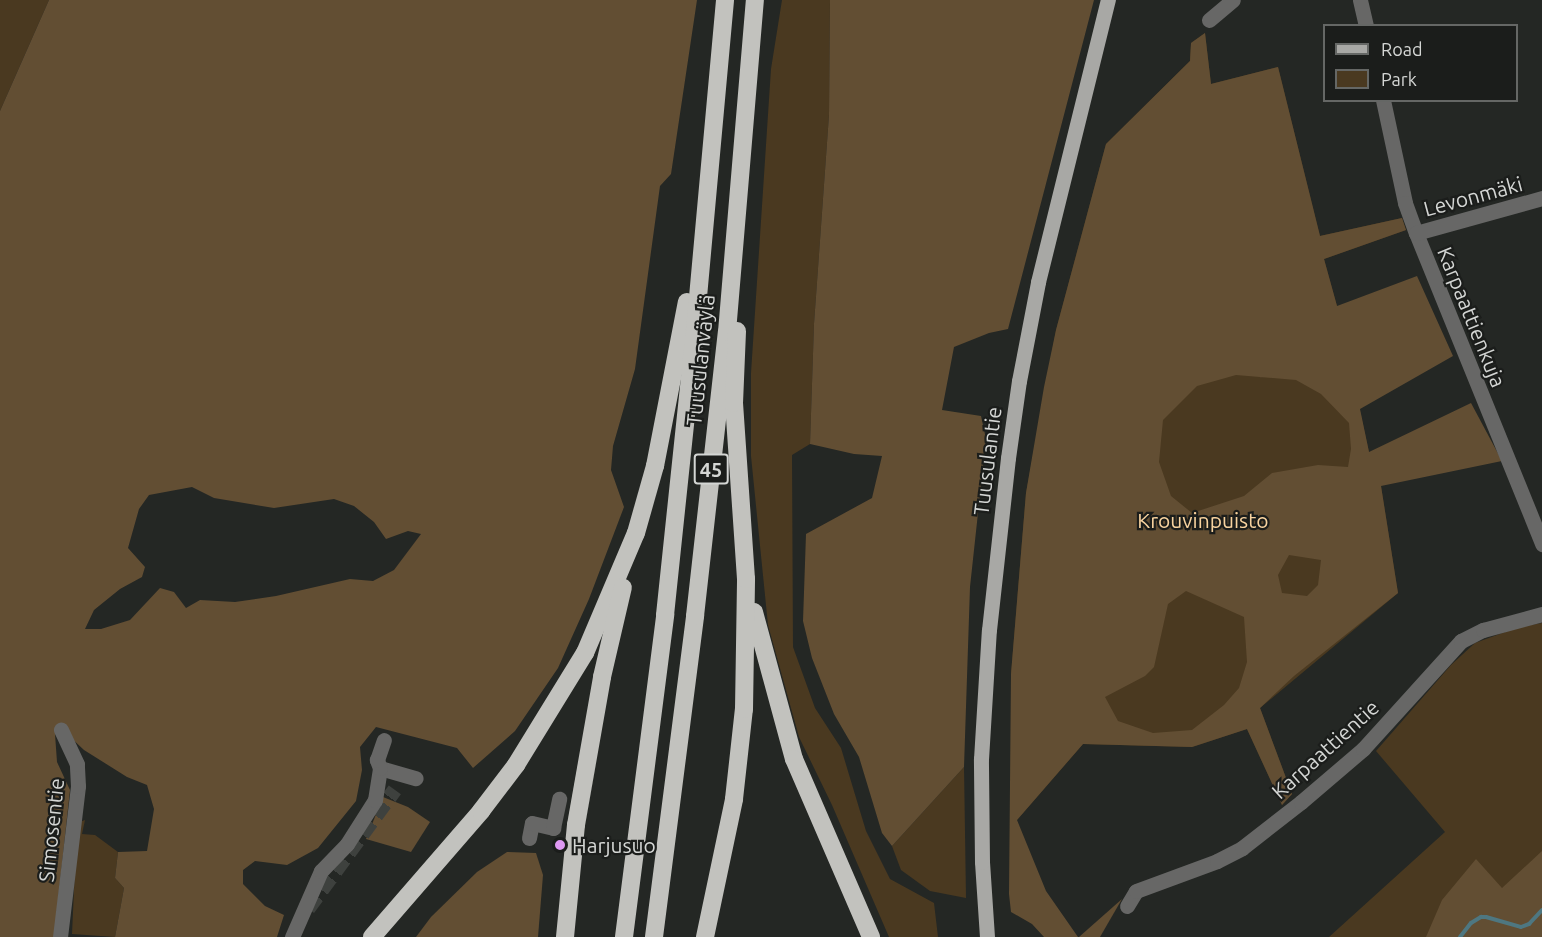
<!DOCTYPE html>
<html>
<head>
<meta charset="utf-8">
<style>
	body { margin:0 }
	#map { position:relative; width:1542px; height:937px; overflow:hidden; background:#242724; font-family:Ubuntu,sans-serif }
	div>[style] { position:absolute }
	.green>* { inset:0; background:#4a3920 }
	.forest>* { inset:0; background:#624e33 }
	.stream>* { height:4px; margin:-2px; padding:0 2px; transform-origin:2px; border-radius:2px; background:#4e7781 }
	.minor-tunnel>* { height:15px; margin-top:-7.5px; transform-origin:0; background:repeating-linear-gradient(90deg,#3e413e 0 15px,transparent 0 23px) }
	.minor>* { height:15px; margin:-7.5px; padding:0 7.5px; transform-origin:7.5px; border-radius:7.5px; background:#676766 }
	.major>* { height:15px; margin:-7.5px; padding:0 7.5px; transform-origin:7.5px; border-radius:7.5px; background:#a8a8a5 }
	.highway>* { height:18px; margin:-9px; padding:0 9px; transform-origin:9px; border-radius:9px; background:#c2c2be }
	.dots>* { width:16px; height:16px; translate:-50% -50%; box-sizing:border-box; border:3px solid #1b1d1b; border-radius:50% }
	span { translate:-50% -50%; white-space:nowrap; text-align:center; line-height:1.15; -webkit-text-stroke:4.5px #1b1d1b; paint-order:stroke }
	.shield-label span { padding:2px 4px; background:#1b1d1b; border:2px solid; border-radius:4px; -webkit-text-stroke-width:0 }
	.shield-label { font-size:20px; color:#d4d6d4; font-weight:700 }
	.street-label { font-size:21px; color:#d4d6d4 }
	.park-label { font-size:21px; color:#f8d39f }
	.poi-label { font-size:21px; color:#d4d6d4 }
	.left { translate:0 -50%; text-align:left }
	.legend { position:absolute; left:1323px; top:24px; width:195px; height:78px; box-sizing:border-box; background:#1b1d1b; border:2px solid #656765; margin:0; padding:8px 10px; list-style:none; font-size:18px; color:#d4d6d4 }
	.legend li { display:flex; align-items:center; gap:12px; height:30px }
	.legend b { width:30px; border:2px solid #656765 }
</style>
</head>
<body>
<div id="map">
	<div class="green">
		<div style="clip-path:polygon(0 0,49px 0,0 111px)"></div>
		<div style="clip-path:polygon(782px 0,830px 0,829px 115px,814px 324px,810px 444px,792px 455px,793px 647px,815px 708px,841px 748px,866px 831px,890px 879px,934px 903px,938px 937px,889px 937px,832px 805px,799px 737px,768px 625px,751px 456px,751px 373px,771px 69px)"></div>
		<div style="clip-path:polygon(1205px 33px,1211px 84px,1278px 67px,1320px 236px,1402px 218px,1406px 230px,1324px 259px,1337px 306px,1369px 452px,1381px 486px,1398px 593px,1260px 708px,1292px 794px,1282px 805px,1247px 729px,1192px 747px,1083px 744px,1017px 820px,1011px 674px,1026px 493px,1056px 330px,1106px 144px,1190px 61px,1191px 43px)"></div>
		<div style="clip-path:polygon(1542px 623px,1542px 937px,1329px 937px,1445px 832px,1376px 751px,1451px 665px,1475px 643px,1519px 627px)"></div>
		<div style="clip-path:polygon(964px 767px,966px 898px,930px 891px,901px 870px,892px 846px)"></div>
		<div style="clip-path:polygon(85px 820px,82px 834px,95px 835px,118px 852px,115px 878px,124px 888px,115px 937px,72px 934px,77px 823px)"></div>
	</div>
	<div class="forest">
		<div style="clip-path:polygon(evenodd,49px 0,697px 0,671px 174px,660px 186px,635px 369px,613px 446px,611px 470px,624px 507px,589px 599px,558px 668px,515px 731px,473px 768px,457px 748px,376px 727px,360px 747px,362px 770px,356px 801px,318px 848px,287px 865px,255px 861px,243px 870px,243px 884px,265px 906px,284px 915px,277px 937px,115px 937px,124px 888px,115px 878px,118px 852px,147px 851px,154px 809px,147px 785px,127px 777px,84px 750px,68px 735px,55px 734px,57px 762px,70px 790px,54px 937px,0 937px,0 111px,49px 0,192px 487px,214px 498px,274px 508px,334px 499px,354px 506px,374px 522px,386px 539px,408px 531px,421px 534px,394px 570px,373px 581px,350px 579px,276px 596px,235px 602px,200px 600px,186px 608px,174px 592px,160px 588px,130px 620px,101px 629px,85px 629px,94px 610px,120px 589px,142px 577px,145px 567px,128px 548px,139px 509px,149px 495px,192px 487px)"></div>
		<div style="clip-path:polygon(830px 0,1094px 0,1008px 329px,989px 333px,954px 347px,942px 410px,981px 416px,986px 439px,970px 587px,964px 767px,892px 846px,882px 833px,859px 757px,834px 714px,812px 658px,803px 621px,806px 534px,872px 498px,882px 456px,854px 454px,810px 444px,814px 324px,829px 115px)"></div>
		<div style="clip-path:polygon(evenodd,1205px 33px,1211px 84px,1278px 67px,1320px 236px,1402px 218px,1406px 230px,1324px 259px,1337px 306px,1417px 276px,1453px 356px,1360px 409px,1369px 452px,1471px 403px,1502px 461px,1381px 486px,1398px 593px,1294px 676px,1260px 708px,1292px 794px,1282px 805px,1247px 729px,1192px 747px,1083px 744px,1017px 820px,1046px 891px,1078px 937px,1044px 937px,1032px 924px,1011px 912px,1009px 894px,1011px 674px,1026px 493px,1044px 387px,1056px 330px,1106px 144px,1190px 61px,1191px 43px,1205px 33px,1236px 375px,1296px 380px,1321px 394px,1349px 423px,1351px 449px,1348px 467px,1318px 465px,1272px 473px,1244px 496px,1192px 513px,1171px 496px,1159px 462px,1163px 420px,1197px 386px,1236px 375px,1205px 33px,1289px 555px,1321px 560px,1318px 585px,1307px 596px,1282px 593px,1278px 575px,1289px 555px,1205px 33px,1186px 591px,1244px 617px,1247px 662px,1239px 688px,1224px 705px,1192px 730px,1153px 733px,1118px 721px,1105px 697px,1145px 676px,1154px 667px,1168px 604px,1186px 591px)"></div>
		<div style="clip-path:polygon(383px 797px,408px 807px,430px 822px,411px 852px,366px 839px)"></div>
		<div style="clip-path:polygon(1542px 851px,1542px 937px,1426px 937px,1442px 900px,1476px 859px,1502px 888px)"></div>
		<div style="clip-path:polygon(507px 852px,536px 853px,543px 875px,538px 937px,416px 937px,431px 917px,477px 872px)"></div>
		<div style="clip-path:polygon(1122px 899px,1100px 937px,1079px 937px)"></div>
	</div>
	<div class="stream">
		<div style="left:1460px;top:937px;width:18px;rotate:-52deg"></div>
		<div style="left:1471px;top:923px;width:12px;rotate:-31deg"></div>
		<div style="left:1481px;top:917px;width:5px"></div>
		<div style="left:1486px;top:917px;width:36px;rotate:16deg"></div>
		<div style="left:1521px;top:927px;width:9px;rotate:-21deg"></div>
		<div style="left:1529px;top:924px;width:19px;rotate:-47deg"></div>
	</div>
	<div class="minor-tunnel">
		<div style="left:308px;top:908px;width:147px;rotate:-53.8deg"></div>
	</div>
	<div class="minor">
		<div style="left:1360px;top:0;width:27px;rotate:77deg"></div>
		<div style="left:1209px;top:20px;width:31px;rotate:-40deg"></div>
		<div style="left:1383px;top:100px;width:105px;rotate:77.9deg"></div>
		<div style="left:1405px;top:203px;width:32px;rotate:70deg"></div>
		<div style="left:1416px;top:233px;width:336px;rotate:67.9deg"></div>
		<div style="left:1416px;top:233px;width:131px;rotate:-15.5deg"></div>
		<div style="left:380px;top:768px;width:37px;rotate:16deg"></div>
		<div style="left:529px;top:838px;width:15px;rotate:-79deg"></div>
		<div style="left:532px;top:823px;width:22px;rotate:13deg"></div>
		<div style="left:553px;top:828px;width:30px;rotate:-78deg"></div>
		<div style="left:1127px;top:906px;width:17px;rotate:-59deg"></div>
		<div style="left:1136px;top:891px;width:86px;rotate:-20.3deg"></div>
		<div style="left:1217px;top:861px;width:28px;rotate:-27deg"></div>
		<div style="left:1242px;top:848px;width:75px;rotate:-37.9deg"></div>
		<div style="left:1301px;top:802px;width:82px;rotate:-40.5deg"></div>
		<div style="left:1363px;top:749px;width:146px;rotate:-47.8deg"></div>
		<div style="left:1461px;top:641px;width:25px;rotate:-27deg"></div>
		<div style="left:1483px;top:630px;width:61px;rotate:-15.2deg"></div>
		<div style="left:60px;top:937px;width:152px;rotate:-83.2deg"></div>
		<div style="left:78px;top:786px;width:22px;rotate:-93deg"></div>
		<div style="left:77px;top:764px;width:38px;rotate:-115deg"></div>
		<div style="left:292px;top:937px;width:72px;rotate:-66.3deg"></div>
		<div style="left:321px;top:871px;width:37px;rotate:-46deg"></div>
		<div style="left:347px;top:844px;width:52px;rotate:-57.5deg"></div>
		<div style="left:375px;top:800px;width:32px;rotate:-81deg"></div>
		<div style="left:380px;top:768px;width:9px;rotate:-111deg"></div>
		<div style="left:377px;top:760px;width:21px;rotate:-71deg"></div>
	</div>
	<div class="major">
		<div style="left:987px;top:937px;width:75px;rotate:-93.8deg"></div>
		<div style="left:982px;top:862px;width:103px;rotate:-90.6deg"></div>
		<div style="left:981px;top:759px;width:129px;rotate:-86.5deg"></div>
		<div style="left:989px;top:630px;width:173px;rotate:-83.7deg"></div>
		<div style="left:1008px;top:458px;width:78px;rotate:-81.9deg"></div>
		<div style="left:1019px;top:381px;width:101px;rotate:-79.1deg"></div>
		<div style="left:1038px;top:282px;width:291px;rotate:-76.1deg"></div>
	</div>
	<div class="highway">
		<div style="left:754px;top:612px;width:152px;rotate:74.8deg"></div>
		<div style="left:794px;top:759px;width:194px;rotate:66.6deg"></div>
		<div style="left:372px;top:937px;width:167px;rotate:-49.1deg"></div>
		<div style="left:481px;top:811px;width:58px;rotate:-52.7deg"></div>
		<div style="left:516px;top:765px;width:132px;rotate:-58.4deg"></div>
		<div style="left:585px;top:653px;width:130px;rotate:-67deg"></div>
		<div style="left:636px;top:533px;width:70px;rotate:-74.2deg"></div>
		<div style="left:655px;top:466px;width:167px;rotate:-79deg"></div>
		<div style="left:565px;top:937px;width:113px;rotate:-84.4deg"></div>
		<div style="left:576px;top:825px;width:150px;rotate:-80deg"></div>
		<div style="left:602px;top:677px;width:92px;rotate:-76.9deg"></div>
		<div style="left:624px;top:937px;width:325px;rotate:-82.7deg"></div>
		<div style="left:665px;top:615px;width:287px;rotate:-84deg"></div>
		<div style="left:695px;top:330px;width:331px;rotate:-84.8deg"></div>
		<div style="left:654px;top:937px;width:324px;rotate:-82.7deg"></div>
		<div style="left:695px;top:616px;width:286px;rotate:-83.6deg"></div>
		<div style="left:727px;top:332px;width:333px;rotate:-85.2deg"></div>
		<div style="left:705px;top:937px;width:141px;rotate:-78.1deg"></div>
		<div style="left:734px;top:799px;width:91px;rotate:-83.7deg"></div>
		<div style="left:744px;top:709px;width:130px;rotate:-89.1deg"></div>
		<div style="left:746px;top:579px;width:176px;rotate:-93.9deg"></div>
		<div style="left:734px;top:403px;width:72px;rotate:-87.6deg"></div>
	</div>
	<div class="dots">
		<div style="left:560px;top:845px;background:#de98f2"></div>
	</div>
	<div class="shield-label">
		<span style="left:711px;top:469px">45</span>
	</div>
	<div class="street-label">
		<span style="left:1473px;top:196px;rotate:-15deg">Levonmäki</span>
		<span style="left:1472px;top:317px;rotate:68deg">Karpaattienkuja</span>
		<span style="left:700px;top:360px;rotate:-84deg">Tuusulanväylä</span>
		<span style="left:987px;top:461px;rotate:-83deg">Tuusulantie</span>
		<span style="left:1325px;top:749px;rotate:-42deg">Karpaattientie</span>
		<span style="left:51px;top:830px;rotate:-84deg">Simosentie</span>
	</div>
	<div class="park-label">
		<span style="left:1203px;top:520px">Krouvinpuisto</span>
	</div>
	<div class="poi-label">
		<span class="left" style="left:572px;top:845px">Harjusuo</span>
	</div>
	<ul class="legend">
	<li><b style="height:8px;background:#a8a8a5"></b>Road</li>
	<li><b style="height:16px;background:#4a3920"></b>Park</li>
	</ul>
</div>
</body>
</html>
